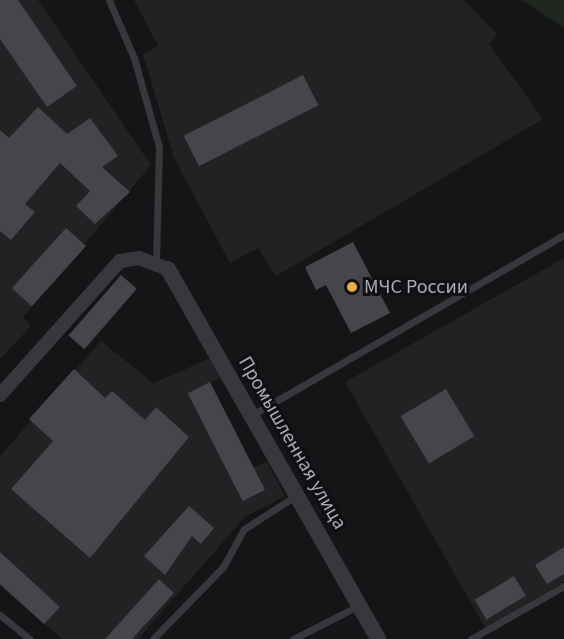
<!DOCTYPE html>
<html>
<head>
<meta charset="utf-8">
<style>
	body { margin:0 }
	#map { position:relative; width:564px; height:639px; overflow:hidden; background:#151517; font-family:"Source Sans 3",sans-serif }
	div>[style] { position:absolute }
	.built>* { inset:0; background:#222124 }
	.green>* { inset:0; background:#202721 }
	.building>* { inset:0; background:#45454a; transform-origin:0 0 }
	.service>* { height:7px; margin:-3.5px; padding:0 3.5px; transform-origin:3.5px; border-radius:3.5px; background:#37373c }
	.minor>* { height:14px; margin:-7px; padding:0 7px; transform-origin:7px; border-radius:7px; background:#37373c }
	.tertiary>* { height:16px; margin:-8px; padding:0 8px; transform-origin:8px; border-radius:8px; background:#37373c }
	.dots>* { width:16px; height:16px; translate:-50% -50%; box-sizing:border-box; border:3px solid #101012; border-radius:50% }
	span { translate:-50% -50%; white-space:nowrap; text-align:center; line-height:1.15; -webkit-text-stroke:6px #101012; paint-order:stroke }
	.poi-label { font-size:20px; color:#a8acb6 }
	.left { translate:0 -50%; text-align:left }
	.street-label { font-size:20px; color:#a8acb6 }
</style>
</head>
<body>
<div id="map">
	<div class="built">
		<div style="clip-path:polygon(0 0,38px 0,151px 165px,23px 317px,31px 326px,0 359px)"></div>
		<div style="clip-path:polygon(134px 0,464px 0,497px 34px,489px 44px,543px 119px,276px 276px,258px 248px,230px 263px,174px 158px,143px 54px,158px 46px)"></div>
		<div style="clip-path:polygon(564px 258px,564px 582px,486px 629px,345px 382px)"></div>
		<div style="clip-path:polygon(101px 341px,153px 383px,211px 358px,222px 377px,210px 383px,253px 467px,267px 462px,285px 496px,245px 517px,138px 639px,62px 639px,0 586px,0 456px)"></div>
	</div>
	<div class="green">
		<div style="clip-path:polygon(522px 0,564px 0,564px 28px)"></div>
	</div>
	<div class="building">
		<div style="clip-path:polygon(0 0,18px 0,77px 86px,47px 107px,0 39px)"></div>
		<div style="left:303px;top:75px;width:34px;height:134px;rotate:63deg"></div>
		<div style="clip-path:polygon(38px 107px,67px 134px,90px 118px,118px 156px,102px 167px,130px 192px,95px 224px,76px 206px,90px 191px,60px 163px,25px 204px,35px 212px,11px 240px,0 231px,0 130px,9px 138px)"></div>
		<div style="left:66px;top:228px;width:27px;height:81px;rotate:42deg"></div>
		<div style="clip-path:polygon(353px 242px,390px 313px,351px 333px,326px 285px,316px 290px,305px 267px)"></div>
		<div style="left:121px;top:275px;width:21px;height:80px;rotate:41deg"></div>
		<div style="clip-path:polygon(74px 369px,105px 398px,112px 391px,145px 420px,156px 407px,189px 437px,90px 558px,11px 489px,53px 441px,29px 419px)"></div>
		<div style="left:210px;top:382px;width:121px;height:25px;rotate:63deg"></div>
		<div style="left:446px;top:389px;width:55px;height:53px;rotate:59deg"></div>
		<div style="clip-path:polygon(189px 506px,214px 528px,201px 544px,192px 536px,165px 575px,144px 556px)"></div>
		<div style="clip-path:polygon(564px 547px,564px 574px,547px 584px,535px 565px)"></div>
		<div style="clip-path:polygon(0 552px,60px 607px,44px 624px,0 584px)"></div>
		<div style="left:514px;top:576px;width:23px;height:46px;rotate:59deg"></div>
		<div style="clip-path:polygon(159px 579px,174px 593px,132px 639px,105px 639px)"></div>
	</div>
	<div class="service">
		<div style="left:109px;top:0;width:63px;rotate:66.7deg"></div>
		<div style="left:134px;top:58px;width:92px;rotate:74.3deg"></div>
		<div style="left:159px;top:147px;width:116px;rotate:91.5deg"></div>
		<div style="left:252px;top:415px;width:360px;rotate:-30deg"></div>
		<div style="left:0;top:615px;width:38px;rotate:39deg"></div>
		<div style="left:153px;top:639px;width:100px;rotate:-45.8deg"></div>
		<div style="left:223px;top:567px;width:43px;rotate:-61.1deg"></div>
		<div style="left:244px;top:529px;width:63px;rotate:-32.7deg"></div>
		<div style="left:293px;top:639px;width:73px;rotate:-26.9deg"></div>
		<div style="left:471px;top:639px;width:107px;rotate:-29.7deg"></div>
	</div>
	<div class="minor">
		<div style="left:0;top:395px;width:180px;rotate:-48.2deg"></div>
		<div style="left:120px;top:261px;width:19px;rotate:-9deg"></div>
		<div style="left:139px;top:258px;width:31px;rotate:21deg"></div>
	</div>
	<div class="tertiary">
		<div style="left:168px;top:269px;width:425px;rotate:60.4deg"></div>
	</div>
	<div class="dots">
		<div style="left:352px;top:287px;background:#e6b03e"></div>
	</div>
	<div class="poi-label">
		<span class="left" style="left:364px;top:287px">МЧС России</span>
	</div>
	<div class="street-label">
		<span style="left:292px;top:443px;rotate:60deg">Промышленная улица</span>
	</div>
</div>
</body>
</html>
